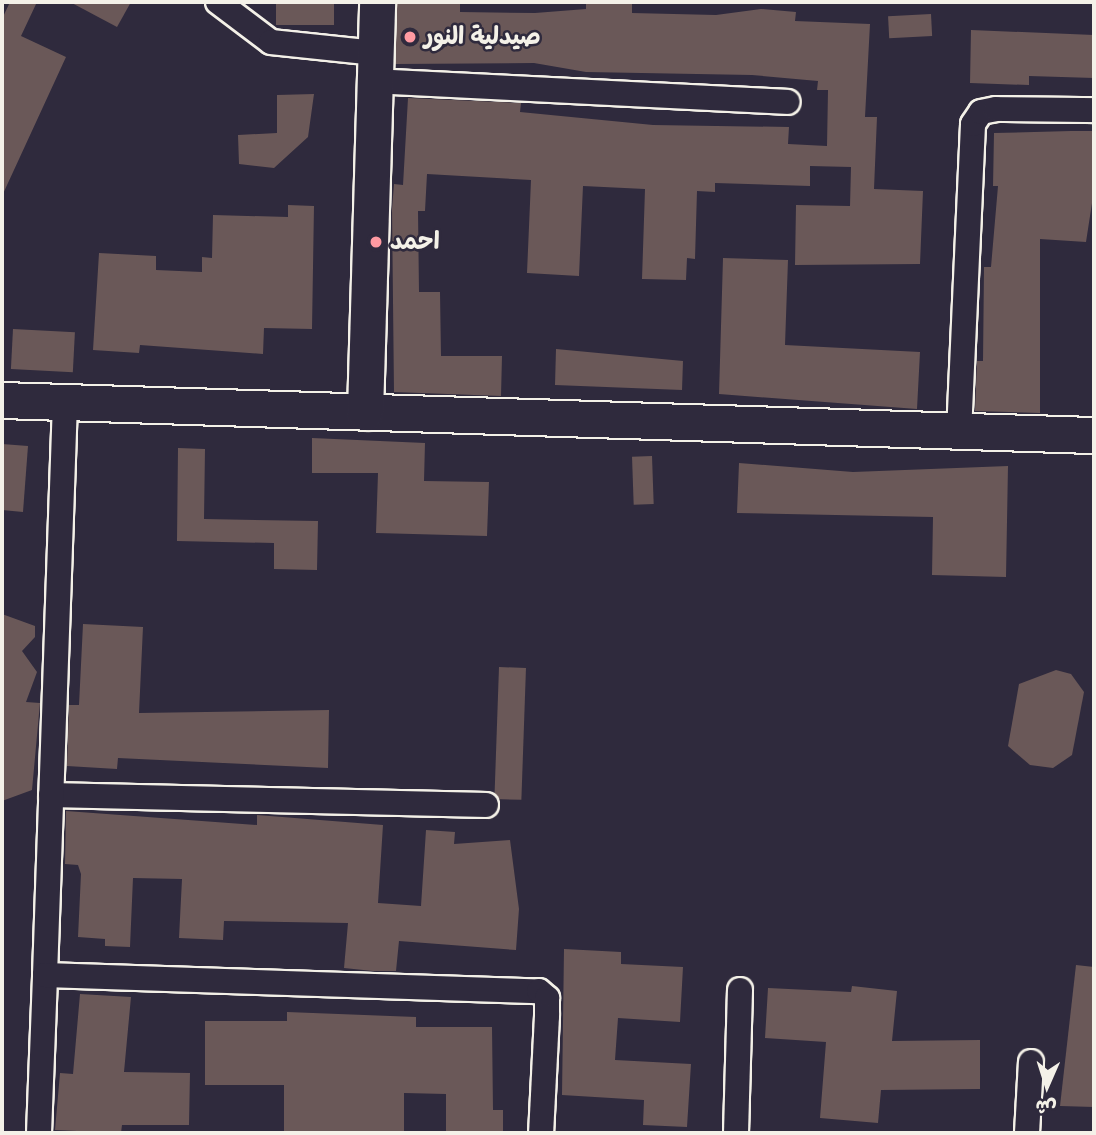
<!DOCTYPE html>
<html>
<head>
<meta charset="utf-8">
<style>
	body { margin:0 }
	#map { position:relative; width:1096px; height:1135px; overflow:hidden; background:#2f2a3d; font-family:Sriracha,"Playpen Sans Arabic",sans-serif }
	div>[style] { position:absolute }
	.building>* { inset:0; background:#6a5858; transform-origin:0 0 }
	.roads { filter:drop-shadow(2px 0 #f4f1e8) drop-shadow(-2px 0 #f4f1e8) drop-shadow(0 2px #f4f1e8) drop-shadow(0 -2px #f4f1e8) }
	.street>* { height:24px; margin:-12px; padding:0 12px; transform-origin:12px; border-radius:12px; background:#2f2a3d }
	.secondary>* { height:35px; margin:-17.5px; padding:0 17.5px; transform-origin:17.5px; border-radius:17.5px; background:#2f2a3d }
	.dots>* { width:19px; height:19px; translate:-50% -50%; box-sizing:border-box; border:4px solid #2f2a3d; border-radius:50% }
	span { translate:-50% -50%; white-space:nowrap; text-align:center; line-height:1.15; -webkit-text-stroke:5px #2f2a3d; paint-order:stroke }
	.poi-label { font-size:24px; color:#f4f1e8; font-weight:700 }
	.left { translate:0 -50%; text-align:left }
	.frame { position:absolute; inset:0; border:4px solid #f4f1e8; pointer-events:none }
	.north { position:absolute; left:1012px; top:1051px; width:70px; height:70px; -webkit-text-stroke:5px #2f2a3d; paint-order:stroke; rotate:183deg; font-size:19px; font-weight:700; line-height:28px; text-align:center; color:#f4f1e8 }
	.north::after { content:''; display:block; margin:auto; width:24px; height:32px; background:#f4f1e8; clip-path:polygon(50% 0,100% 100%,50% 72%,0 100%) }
</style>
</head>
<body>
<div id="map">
	<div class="building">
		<div style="clip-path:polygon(10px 2px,37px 2px,21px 36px,66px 57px,2px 196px,2px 19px)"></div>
		<div style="clip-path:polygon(70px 2px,131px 2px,117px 27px)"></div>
		<div style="left:276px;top:2px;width:58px;height:23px"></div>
		<div style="clip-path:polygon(397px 2px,460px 2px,460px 12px,535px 13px,586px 9px,586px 4px,632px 4px,632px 13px,716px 15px,761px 9px,796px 12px,795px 21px,870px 24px,865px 117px,877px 117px,874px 189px,923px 191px,920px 264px,795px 265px,796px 205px,850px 206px,851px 167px,810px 166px,810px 186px,715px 183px,715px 192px,697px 191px,695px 259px,687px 258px,686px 280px,642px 279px,645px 189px,583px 186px,579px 276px,527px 273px,531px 180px,427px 174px,425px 211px,418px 211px,419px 292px,440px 292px,441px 356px,502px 356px,501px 396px,394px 392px,392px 209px,394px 184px,403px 185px,408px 98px,521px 103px,520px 112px,653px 125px,789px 127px,788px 144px,827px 146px,828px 90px,817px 90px,818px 81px,752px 75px,586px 72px,534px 63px,395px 64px)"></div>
		<div style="left:931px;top:14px;width:22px;height:43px;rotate:87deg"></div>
		<div style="clip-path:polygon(971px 30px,1094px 35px,1094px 78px,1029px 76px,1029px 85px,970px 83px)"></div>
		<div style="clip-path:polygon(314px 94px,308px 137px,274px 168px,239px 164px,238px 135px,277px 133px,277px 95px)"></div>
		<div style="clip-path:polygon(1071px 131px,1094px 131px,1094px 190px,1086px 242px,1040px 239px,1040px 413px,975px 411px,977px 361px,983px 361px,984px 267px,991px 267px,998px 186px,993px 186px,994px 133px)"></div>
		<div style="clip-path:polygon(288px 205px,314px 206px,312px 329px,264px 328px,263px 354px,140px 345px,139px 353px,93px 350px,99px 253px,156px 256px,156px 270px,202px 272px,202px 257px,212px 258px,213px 215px,288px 217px)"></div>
		<div style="clip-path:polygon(723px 258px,788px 260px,785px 345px,920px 352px,917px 409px,719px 394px)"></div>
		<div style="left:13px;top:329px;width:62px;height:40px;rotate:3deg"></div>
		<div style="clip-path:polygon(556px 349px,683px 361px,682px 390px,555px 385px)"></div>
		<div style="clip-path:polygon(312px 438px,425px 443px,424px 481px,489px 482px,487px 536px,376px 533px,378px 473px,312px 473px)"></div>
		<div style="clip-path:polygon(2px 444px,28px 446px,23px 512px,2px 510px)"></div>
		<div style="clip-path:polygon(178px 448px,205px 449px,204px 519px,318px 521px,317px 570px,274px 569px,274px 543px,177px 541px)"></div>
		<div style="left:652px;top:456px;width:48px;height:20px;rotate:88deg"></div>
		<div style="clip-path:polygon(739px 463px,853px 472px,1008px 466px,1006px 577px,932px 575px,933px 517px,737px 513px)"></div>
		<div style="clip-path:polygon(2px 614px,35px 626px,35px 637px,22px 651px,37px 672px,26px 702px,40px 703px,32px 790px,2px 801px)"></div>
		<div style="clip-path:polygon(83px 624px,143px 627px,139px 713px,329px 710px,328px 768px,118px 758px,117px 769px,67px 766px,69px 705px,79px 705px)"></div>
		<div style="left:499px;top:667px;width:27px;height:132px;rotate:2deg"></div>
		<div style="clip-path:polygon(1056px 670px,1071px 674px,1084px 692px,1072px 755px,1053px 768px,1030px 765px,1008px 746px,1019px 684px)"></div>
		<div style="clip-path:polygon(66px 811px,257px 825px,257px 815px,383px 825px,378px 903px,421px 906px,426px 830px,455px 832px,454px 844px,510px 840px,519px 909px,516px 950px,399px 941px,396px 971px,373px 971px,344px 968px,348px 923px,224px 921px,223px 940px,179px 938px,182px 879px,133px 878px,130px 947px,105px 946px,105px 939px,78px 937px,81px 874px,78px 865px,65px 864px)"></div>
		<div style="clip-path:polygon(564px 949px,621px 952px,621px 964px,683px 967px,680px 1022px,618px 1018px,615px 1060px,691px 1064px,687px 1127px,643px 1125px,644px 1100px,562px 1095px)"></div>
		<div style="clip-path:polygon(1076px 965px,1094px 967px,1094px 1107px,1060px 1106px)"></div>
		<div style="clip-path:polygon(852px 986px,897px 991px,892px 1041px,980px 1040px,980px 1089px,881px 1090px,878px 1123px,820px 1118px,826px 1042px,765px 1038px,768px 988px,851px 992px)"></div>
		<div style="clip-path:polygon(80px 994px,131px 997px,124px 1072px,190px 1073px,189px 1125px,122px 1125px,121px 1133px,55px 1130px,60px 1073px,73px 1074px)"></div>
		<div style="clip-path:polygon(287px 1012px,416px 1017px,416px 1027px,492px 1027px,493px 1110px,503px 1110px,503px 1133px,446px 1133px,446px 1094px,404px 1093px,404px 1133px,284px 1133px,284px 1085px,205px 1085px,205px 1021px,287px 1021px)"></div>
	</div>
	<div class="roads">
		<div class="street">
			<div style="left:218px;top:2px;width:66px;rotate:37deg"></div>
			<div style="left:271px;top:42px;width:105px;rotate:6deg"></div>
			<div style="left:374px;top:81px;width:414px;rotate:2.9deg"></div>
			<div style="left:959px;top:433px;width:309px;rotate:-87.4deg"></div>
			<div style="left:973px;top:124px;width:14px;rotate:-56deg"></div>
			<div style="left:981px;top:112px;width:15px;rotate:-11deg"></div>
			<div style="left:996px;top:109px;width:98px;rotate:0.6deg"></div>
			<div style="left:51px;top:795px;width:435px;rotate:1.3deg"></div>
			<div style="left:45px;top:975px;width:573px;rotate:-88deg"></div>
			<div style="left:39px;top:1133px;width:158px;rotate:-87.8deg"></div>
			<div style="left:45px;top:975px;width:494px;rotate:1.9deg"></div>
			<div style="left:539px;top:991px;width:11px;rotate:41deg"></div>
			<div style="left:547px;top:998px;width:18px;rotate:90deg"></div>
			<div style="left:547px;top:1016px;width:117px;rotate:92.9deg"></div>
			<div style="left:736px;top:1133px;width:143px;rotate:-88.4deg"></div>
			<div style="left:1027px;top:1133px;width:71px;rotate:-86.8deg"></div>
		</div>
		<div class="secondary">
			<div style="left:2px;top:400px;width:1093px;rotate:1.84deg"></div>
			<div style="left:365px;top:412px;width:410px;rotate:-88.3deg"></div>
		</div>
	</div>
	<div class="dots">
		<div style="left:410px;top:37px;background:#ff9aa2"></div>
		<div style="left:376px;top:242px;background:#ff9aa2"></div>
	</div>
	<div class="poi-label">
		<span class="left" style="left:424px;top:37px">صيدلية النور</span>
		<span class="left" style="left:390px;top:242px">احمد</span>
	</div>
	<div class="frame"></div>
	<div class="north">ش</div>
</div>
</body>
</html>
